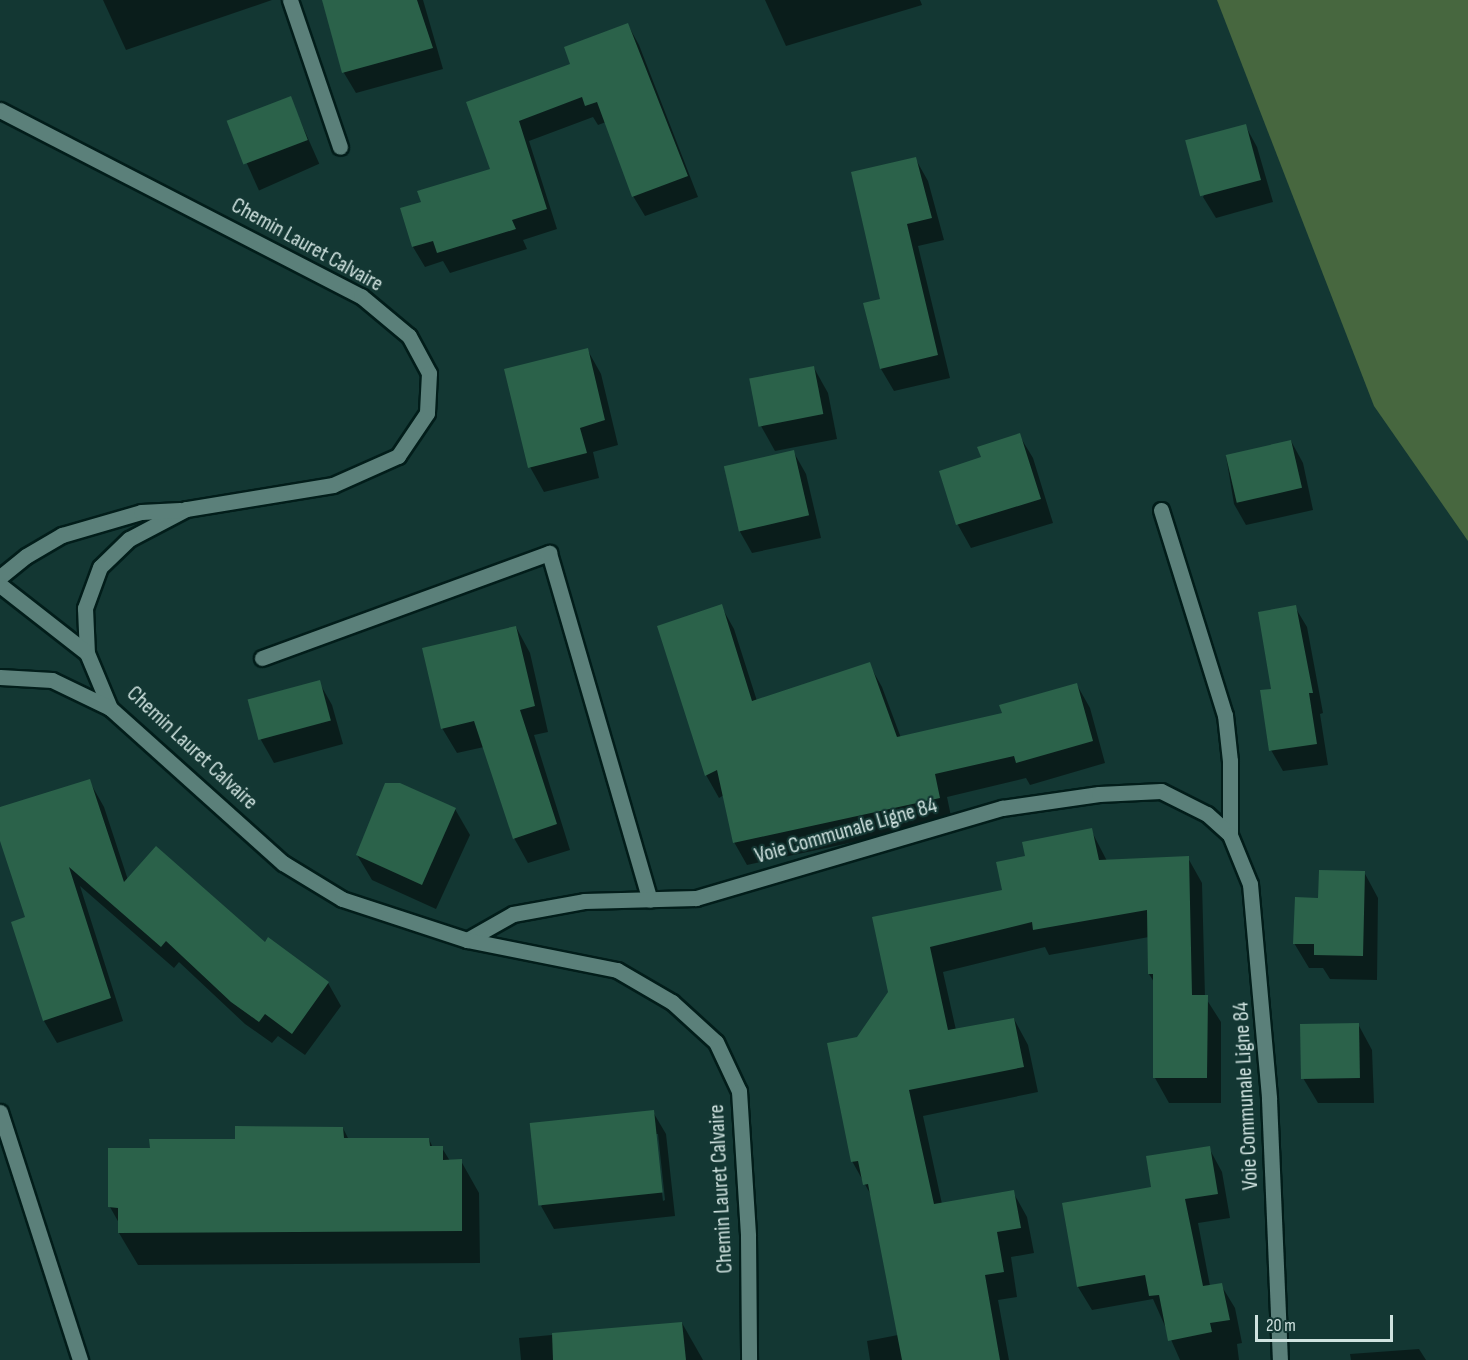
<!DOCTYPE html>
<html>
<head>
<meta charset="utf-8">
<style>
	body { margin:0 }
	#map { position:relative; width:1468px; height:1360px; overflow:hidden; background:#133733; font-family:"Sofia Sans Condensed",sans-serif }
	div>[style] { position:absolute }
	.forest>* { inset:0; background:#47673f }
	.shadow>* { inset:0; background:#0007; transform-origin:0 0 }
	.building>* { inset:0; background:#2b624a; transform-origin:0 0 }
	.roads { filter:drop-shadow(2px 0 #021d1a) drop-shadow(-2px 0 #021d1a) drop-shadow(0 2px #021d1a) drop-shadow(0 -2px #021d1a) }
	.street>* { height:15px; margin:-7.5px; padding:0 7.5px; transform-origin:7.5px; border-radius:7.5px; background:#5b807a }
	.secondary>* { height:15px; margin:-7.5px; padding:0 7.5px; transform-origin:7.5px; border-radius:7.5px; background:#5b807a }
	span { translate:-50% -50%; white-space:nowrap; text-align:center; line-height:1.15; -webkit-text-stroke:4.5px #133733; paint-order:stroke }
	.street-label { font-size:22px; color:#cfe2df }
	.scale { position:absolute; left:1255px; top:1315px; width:138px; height:27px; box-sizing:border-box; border:3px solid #cfe2df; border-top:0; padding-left:8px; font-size:18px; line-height:21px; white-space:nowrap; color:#cfe2df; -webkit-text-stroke:4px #133733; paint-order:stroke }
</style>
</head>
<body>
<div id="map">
	<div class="forest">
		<div style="clip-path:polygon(1217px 0,1468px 0,1468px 541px,1374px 406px)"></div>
	</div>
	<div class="shadow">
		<div style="clip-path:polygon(103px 0,272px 0,126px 50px)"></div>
		<div style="clip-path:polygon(355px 0,423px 0,443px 69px,356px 93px,344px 73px,330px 21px)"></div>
		<div style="clip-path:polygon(765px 0,920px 0,922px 5px,786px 46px)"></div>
		<div style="clip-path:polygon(628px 25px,639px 45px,698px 197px,645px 216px,633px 196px,606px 122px,598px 125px,593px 117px,529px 141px,557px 229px,523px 240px,527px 249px,450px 273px,443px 261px,425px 267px,413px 247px,423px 203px,491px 170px,468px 102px,572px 65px)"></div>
		<div style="left:290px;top:98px;width:72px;height:66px;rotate:66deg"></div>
		<div style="clip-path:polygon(1245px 125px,1257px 147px,1273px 202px,1216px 218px,1203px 197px)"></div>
		<div style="clip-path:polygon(915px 158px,928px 181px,944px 240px,918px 246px,950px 378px,894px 391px,881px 369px)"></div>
		<div style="clip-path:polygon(587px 349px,601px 374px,618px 445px,593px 452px,599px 478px,544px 492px,530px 467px)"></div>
		<div style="clip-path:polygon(814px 368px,828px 393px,837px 439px,775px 451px,761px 426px,751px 379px)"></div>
		<div style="clip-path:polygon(1019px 435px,1033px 458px,1053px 523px,971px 548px,958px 525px,941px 472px,983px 458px)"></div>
		<div style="clip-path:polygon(1291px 441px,1303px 463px,1313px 510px,1246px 525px,1234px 504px,1226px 456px)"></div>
		<div style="clip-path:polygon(793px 451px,806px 474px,821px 538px,752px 553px,739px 530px)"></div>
		<div style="clip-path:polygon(721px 606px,734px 629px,757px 701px,869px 664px,882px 687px,901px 738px,1003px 714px,1077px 685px,1090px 708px,1105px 763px,1030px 785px,1026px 778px,947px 797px,952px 821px,747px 865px,734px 842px,724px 795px,719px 798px,706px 775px)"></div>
		<div style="clip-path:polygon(1295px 607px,1307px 627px,1323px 713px,1320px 714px,1328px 765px,1283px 771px,1271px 750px,1272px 690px)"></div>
		<div style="clip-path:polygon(516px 627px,530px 653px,548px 732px,534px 735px,570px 850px,528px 863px,514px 838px,484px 747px,457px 753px,442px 728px)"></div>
		<div style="clip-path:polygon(319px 682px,332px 705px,343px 744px,274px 763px,261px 740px,250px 701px)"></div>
		<div style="clip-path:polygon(91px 784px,104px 807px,128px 880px,265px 945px,328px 983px,341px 1006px,305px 1055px,278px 1036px,272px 1043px,245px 1024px,179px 962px,174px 968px,80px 886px,123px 1021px,57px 1043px,44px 1021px,13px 923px,27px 918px,0 836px,0 809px)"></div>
		<div style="clip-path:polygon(455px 809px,470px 835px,436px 909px,372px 880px,357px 855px)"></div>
		<div style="clip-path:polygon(1091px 830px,1107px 861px,1188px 858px,1202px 883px,1205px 997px,1221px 1022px,1221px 1103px,1169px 1103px,1155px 1078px,1154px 982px,1149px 974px,1149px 937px,1049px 955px,1045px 947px,943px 972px,956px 1030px,1014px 1019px,1028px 1045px,1038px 1092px,923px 1116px,942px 1204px,1013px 1192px,1027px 1217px,1034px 1253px,1011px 1257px,1017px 1297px,998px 1300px,1009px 1360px,870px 1360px,867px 1341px,898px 1335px,872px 1197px,852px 1161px,858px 1039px,890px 992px,874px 918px,1004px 891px,1027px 857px)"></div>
		<div style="clip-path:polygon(1364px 872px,1378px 898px,1377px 980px,1330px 979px,1323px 968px,1309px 968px,1294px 943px,1320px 900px)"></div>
		<div style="clip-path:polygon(1358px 1024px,1372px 1050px,1374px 1103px,1318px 1103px,1303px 1078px)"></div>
		<div style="clip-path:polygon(evenodd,653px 1112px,666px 1134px,675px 1216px,554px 1229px,541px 1206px,653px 1112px,655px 1134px,658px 1134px,665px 1200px,663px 1201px,655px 1134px)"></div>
		<div style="clip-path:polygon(343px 1128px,349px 1140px,429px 1139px,433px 1148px,442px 1148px,450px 1161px,461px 1161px,479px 1193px,480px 1263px,138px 1265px,119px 1233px,119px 1223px,110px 1207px,151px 1149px)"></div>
		<div style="clip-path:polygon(1209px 1148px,1222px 1172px,1230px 1218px,1198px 1223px,1210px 1286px,1221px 1285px,1235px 1308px,1242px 1343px,1237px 1344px,1239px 1360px,1180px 1360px,1153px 1299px,1092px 1310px,1078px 1287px,1153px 1188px)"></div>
		<div style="clip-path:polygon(682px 1323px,703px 1360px,521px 1360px,519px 1338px)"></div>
		<div style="clip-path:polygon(1419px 1349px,1426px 1360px,1351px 1360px,1350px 1354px)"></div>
	</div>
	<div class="building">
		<div style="clip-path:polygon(322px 0,417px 0,433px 48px,342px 73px)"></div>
		<div style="clip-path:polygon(628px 23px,688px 176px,632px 197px,597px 102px,585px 106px,582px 97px,519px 121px,547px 209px,512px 220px,516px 229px,437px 253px,433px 241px,412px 247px,400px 208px,421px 202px,417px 191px,490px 169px,466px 102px,570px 64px,564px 47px)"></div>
		<div style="left:291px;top:96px;width:47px;height:69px;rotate:69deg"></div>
		<div style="left:1246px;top:124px;width:58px;height:63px;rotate:75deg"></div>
		<div style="clip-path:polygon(916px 157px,932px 218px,907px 224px,938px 355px,880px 369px,863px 303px,880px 299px,851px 172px)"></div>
		<div style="clip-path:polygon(588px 348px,605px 420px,580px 428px,587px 453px,528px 468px,504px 369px)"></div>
		<div style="left:814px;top:366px;width:49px;height:66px;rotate:79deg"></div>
		<div style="clip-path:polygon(1020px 433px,1041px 499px,956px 525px,939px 471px,981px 457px,977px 447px)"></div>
		<div style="left:1291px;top:440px;width:49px;height:67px;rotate:77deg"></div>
		<div style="left:794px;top:450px;width:67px;height:72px;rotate:77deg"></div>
		<div style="clip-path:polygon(722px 604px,752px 701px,870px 662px,897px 737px,1002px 713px,999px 705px,1077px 683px,1093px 741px,1016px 763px,1014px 756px,935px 774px,940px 798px,733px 843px,717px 770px,705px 776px,657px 626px)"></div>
		<div style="clip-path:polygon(1296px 605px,1313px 693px,1309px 693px,1317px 744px,1269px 751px,1260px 690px,1271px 689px,1258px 612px)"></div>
		<div style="clip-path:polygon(516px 626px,535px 706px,520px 710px,557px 824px,513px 839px,474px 721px,441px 729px,422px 648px)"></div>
		<div style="left:320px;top:680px;width:42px;height:75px;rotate:75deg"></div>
		<div style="clip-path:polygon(90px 779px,124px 882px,156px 846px,265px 942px,268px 937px,329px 982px,292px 1034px,265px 1014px,259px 1022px,231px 1002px,166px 941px,161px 947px,69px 867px,111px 998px,43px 1021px,11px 922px,25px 917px,0 841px,0 807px)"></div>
		<div style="clip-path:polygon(385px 783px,400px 783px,456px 808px,422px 885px,356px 855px)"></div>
		<div style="clip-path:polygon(1092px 828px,1099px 860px,1189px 856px,1192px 995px,1208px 995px,1207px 1078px,1153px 1078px,1153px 974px,1148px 974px,1147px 910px,1033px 930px,1032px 922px,930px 947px,948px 1030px,1014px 1018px,1024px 1067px,909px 1090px,934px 1204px,1014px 1190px,1021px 1228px,997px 1232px,1004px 1272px,985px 1275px,1000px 1360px,902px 1360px,868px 1184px,863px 1185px,858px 1161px,851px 1162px,827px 1043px,857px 1037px,888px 992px,872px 917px,1002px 890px,996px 862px,1025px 856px,1022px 842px)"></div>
		<div style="clip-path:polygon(1319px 870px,1365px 871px,1363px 956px,1314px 955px,1314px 944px,1293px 944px,1295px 897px,1318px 898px)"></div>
		<div style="left:1359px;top:1023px;width:55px;height:59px;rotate:89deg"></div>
		<div style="left:654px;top:1110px;width:83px;height:125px;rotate:84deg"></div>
		<div style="clip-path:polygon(235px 1126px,343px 1127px,344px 1138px,429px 1138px,430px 1146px,443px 1146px,443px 1160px,462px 1159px,462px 1231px,118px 1233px,118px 1208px,108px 1207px,108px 1148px,150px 1148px,149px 1139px,235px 1139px)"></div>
		<div style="clip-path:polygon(1210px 1146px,1218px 1194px,1185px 1199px,1203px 1286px,1222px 1283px,1230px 1320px,1210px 1323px,1212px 1332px,1168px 1341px,1159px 1295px,1149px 1296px,1145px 1275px,1077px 1287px,1062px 1203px,1151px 1187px,1146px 1156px)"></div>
		<div style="clip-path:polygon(682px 1322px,686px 1360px,553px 1360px,552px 1333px)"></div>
	</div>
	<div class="roads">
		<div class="street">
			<div style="left:290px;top:0;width:155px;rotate:71.2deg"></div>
			<div style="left:1161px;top:510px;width:215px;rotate:72.7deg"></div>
			<div style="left:1225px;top:715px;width:46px;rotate:83.8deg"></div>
			<div style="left:1230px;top:761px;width:74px;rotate:90deg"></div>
			<div style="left:262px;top:658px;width:306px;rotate:-20.1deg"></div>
			<div style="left:549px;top:553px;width:361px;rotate:73.8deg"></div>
			<div style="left:467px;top:940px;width:53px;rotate:-29.5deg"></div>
			<div style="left:513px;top:914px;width:72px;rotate:-10.4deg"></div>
			<div style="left:584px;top:901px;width:112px;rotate:-1.5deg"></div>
			<div style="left:696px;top:898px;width:319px;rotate:-16.4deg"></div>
			<div style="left:1002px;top:808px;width:98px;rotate:-8.2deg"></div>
			<div style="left:1099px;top:794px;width:62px;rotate:-2.8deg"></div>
			<div style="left:1161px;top:791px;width:51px;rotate:26.6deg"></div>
			<div style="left:1207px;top:814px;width:31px;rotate:42deg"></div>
			<div style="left:1230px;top:835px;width:53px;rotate:67.8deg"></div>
			<div style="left:1250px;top:884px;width:216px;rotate:84.9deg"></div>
			<div style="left:1269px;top:1099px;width:261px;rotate:87.6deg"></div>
		</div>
		<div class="secondary">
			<div style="left:0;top:110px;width:406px;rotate:27.3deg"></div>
			<div style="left:361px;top:296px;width:62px;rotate:39.8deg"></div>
			<div style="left:409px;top:336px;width:42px;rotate:61.6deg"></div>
			<div style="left:429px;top:373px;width:40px;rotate:92.9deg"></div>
			<div style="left:427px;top:413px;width:52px;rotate:124deg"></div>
			<div style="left:398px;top:456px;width:71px;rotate:156deg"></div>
			<div style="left:333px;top:485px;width:149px;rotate:170.7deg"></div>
			<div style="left:186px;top:509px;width:64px;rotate:152.2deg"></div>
			<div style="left:129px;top:539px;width:40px;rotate:136deg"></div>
			<div style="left:100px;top:567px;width:44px;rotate:110.1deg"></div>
			<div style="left:85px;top:608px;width:45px;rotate:87.5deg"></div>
			<div style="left:87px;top:653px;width:60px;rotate:67.3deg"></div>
			<div style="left:110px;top:708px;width:232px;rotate:41.9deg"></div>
			<div style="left:283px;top:863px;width:69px;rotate:31.4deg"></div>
			<div style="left:342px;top:899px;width:132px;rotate:18.2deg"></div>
			<div style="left:467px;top:940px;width:153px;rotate:11.3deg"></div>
			<div style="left:617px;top:970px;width:64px;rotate:30.2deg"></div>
			<div style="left:672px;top:1002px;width:59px;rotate:42.3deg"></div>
			<div style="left:716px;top:1042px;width:54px;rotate:64.9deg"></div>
			<div style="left:739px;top:1091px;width:145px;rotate:86.4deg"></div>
			<div style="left:748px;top:1236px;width:124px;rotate:89.5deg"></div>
			<div style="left:0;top:577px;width:33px;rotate:-39deg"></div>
			<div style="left:26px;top:556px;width:42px;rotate:-30.3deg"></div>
			<div style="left:62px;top:535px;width:82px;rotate:-16.2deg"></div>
			<div style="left:141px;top:512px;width:39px;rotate:-3deg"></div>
			<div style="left:0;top:585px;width:110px;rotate:38deg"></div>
			<div style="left:0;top:677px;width:52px;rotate:3.3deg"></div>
			<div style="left:52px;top:680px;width:64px;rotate:25.8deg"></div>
			<div style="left:0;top:1112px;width:261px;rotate:72.1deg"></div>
		</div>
	</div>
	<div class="street-label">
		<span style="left:307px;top:245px;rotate:29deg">Chemin Lauret Calvaire</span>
		<span style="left:192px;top:748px;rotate:43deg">Chemin Lauret Calvaire</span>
		<span style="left:846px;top:831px;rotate:-16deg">Voie Communale Ligne 84</span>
		<span style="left:1246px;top:1096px;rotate:-93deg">Voie Communale Ligne 84</span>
		<span style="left:721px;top:1189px;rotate:-93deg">Chemin Lauret Calvaire</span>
	</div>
	<div class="scale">20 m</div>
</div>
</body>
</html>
